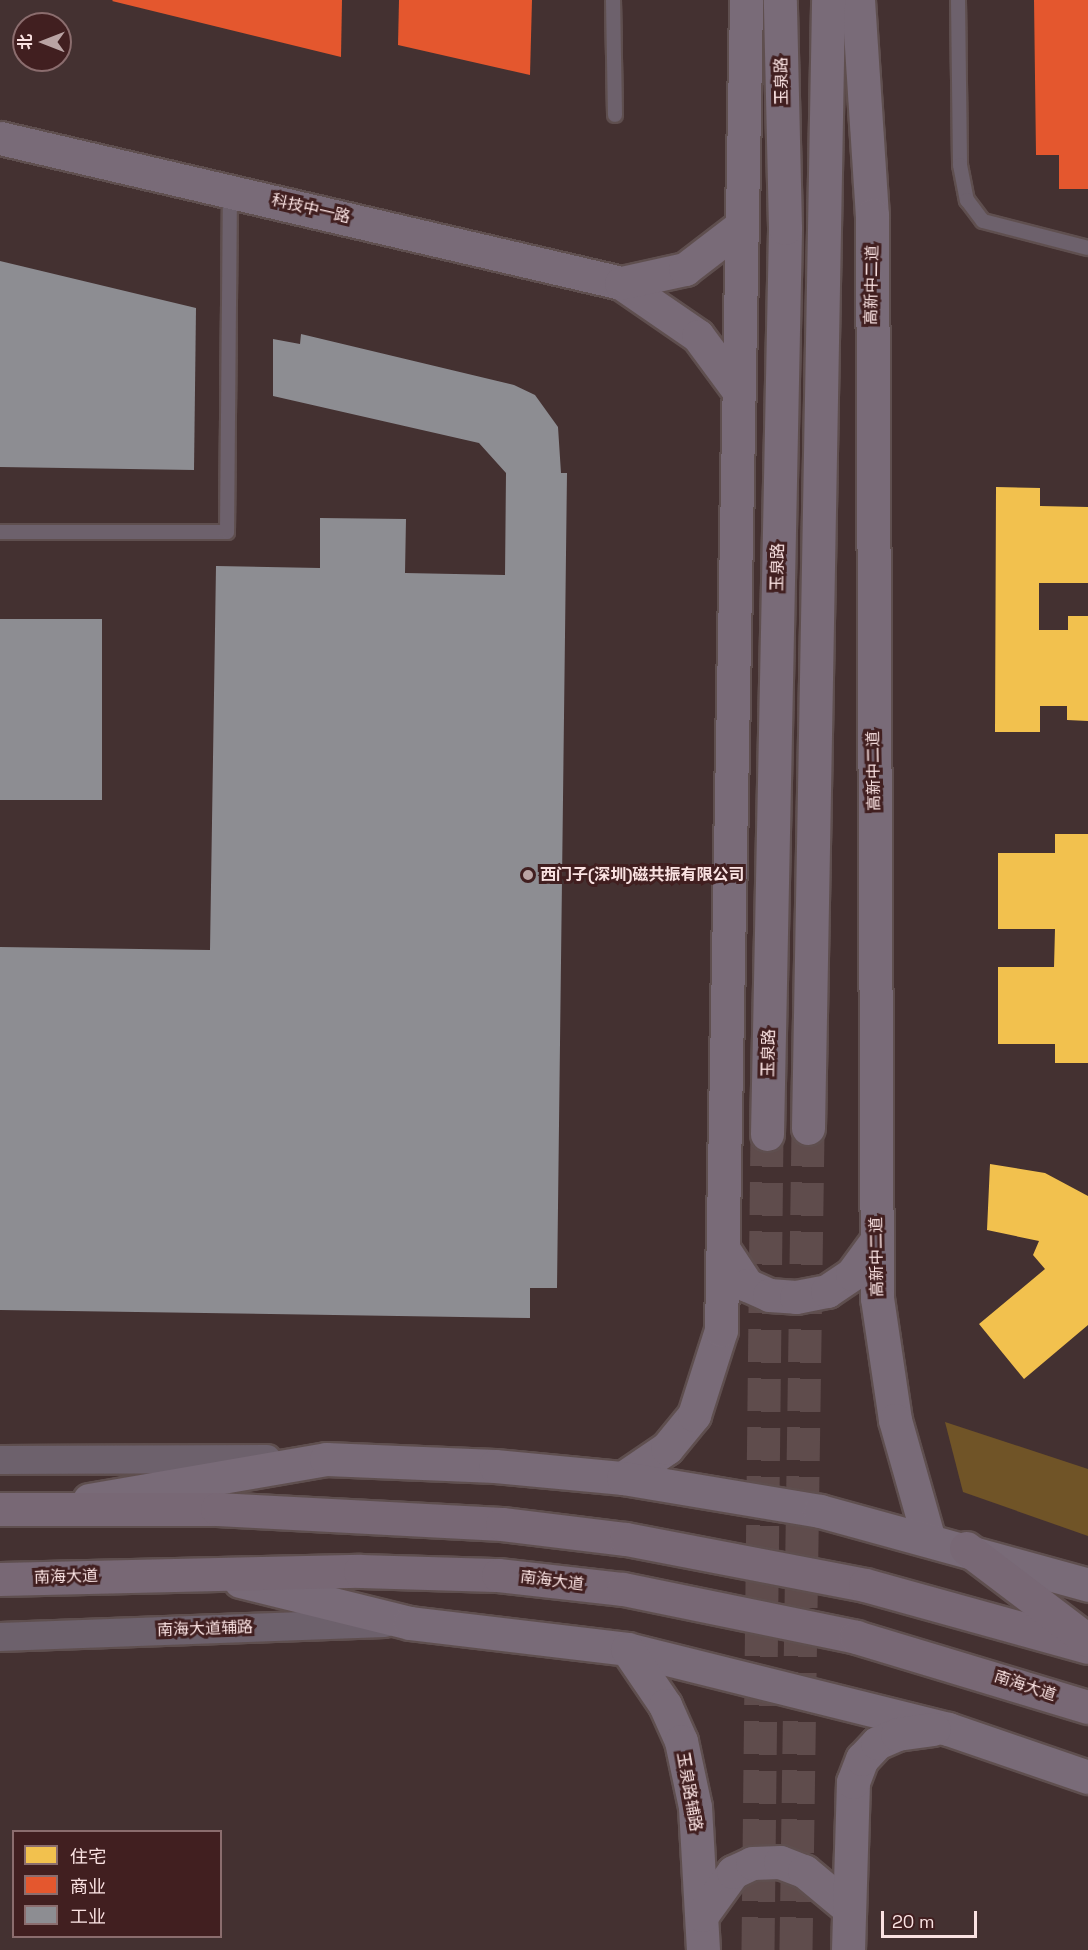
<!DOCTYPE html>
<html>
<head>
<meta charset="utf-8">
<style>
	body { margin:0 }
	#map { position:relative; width:1088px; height:1950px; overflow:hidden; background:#443131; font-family:"Space Grotesk","Noto Sans SC",sans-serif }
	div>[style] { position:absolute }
	.green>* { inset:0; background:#705427 }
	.homes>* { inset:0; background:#f2c14e }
	.shops>* { inset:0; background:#e4572e }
	.industry>* { inset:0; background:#8d8d92; transform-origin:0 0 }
	.secondary-tunnel>* { height:33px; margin-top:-16.5px; transform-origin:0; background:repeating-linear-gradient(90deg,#5f4c4c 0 33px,transparent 0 49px) }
	.roads { filter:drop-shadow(2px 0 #5f4f4f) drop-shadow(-2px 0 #5f4f4f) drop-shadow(0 2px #5f4f4f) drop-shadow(0 -2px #5f4f4f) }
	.lane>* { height:14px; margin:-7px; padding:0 7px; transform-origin:7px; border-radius:7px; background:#6d616c }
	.street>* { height:28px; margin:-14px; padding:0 14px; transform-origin:14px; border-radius:14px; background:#6d616c }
	.secondary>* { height:33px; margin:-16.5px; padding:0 16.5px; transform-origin:16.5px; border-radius:16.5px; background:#796b78 }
	.primary>* { height:33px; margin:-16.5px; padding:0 16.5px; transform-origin:16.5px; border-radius:16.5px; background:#786875 }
	.dots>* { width:16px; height:16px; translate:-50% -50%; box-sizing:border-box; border:3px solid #411f20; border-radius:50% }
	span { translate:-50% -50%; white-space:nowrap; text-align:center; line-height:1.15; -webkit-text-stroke:6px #411f20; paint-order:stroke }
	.street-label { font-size:16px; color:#fae2e2 }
	.poi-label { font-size:16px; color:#fae2e2; font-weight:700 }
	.left { translate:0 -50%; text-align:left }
	.legend { position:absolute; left:12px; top:1830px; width:210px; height:108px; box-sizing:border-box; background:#411f20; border:2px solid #8b6d6e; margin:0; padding:8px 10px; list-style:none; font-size:18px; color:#fae2e2 }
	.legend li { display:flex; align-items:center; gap:12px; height:30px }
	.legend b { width:30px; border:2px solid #8b6d6e }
	.north { position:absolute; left:12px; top:12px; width:60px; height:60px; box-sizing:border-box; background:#411f20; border:2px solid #8b6d6e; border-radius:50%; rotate:270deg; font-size:16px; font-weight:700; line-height:24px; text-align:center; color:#fae2e2 }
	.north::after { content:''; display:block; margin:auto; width:21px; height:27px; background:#baa4a4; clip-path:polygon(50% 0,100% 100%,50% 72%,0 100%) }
	.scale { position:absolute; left:881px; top:1911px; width:96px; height:27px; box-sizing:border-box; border:3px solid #fae2e2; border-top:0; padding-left:8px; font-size:18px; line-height:21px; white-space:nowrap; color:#fae2e2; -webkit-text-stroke:4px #411f20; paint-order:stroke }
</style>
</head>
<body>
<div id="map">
	<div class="green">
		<div style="clip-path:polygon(945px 1422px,1088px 1469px,1088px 1536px,963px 1492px)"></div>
	</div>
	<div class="homes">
		<div style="clip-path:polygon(996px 487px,1040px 488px,1040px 506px,1088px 507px,1088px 583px,1039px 583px,1039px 630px,1068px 630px,1068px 616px,1088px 616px,1088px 721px,1067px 720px,1067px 706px,1040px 706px,1040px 732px,995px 732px)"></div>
		<div style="clip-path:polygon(1055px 834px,1088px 834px,1088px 1063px,1055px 1063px,1055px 1044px,998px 1044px,998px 967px,1054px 967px,1055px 929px,998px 929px,998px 853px,1055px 853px)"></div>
		<div style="clip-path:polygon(990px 1164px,1045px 1173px,1088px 1196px,1088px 1325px,1024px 1379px,979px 1324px,1045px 1269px,1033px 1255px,1039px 1241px,987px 1230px)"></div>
	</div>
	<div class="shops">
		<div style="clip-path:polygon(113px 0,342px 0,341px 57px,112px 1px)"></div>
		<div style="clip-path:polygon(399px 0,532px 0,530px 75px,398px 45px)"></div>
		<div style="clip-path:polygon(1034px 0,1088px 0,1088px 189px,1059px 189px,1059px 155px,1036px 155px)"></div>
	</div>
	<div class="industry">
		<div style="clip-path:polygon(0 261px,196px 308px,194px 470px,0 467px)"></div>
		<div style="clip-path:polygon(301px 334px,514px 385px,535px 395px,558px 427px,561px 473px,567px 473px,557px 1288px,530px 1288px,530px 1318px,0 1310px,0 947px,210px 950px,216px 566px,320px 568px,320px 518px,406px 519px,405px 573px,505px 575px,506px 473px,479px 443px,273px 396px,273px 339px,300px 344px)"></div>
		<div style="left:0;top:619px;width:102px;height:181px"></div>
	</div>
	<div class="secondary-tunnel">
		<div style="left:758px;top:1950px;width:816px;rotate:-89.37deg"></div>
		<div style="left:796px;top:1950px;width:822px;rotate:-89.16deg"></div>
	</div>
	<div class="roads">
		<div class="lane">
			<div style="left:613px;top:0;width:115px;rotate:89deg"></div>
			<div style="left:958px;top:0;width:165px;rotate:89.3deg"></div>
			<div style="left:960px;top:165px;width:36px;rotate:79deg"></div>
			<div style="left:967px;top:200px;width:26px;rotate:53deg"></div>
			<div style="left:983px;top:221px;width:108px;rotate:14.4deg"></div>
			<div style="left:0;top:532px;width:227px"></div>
			<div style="left:227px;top:532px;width:340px;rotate:-89.5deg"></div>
		</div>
		<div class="street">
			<div style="left:0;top:1460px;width:267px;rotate:-0.2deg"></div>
			<div style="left:0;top:1637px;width:385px;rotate:-2.1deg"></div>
		</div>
		<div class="secondary">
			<div style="left:858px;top:0;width:215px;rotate:86.3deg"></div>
			<div style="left:872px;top:215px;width:1083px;rotate:89.74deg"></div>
			<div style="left:877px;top:1298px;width:123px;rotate:81.6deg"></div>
			<div style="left:895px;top:1420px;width:122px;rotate:74.2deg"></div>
			<div style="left:0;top:138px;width:638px;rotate:13.14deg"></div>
			<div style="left:621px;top:283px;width:93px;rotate:34.5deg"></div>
			<div style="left:698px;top:336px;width:67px;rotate:53.5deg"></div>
			<div style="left:621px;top:283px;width:66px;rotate:-12.3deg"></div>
			<div style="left:685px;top:269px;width:71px;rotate:-37.5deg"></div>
			<div style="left:808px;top:1128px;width:1128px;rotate:-88.98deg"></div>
			<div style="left:767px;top:1134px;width:906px;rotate:-88.86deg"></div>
			<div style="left:785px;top:228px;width:228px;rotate:-91.3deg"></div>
			<div style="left:724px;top:1250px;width:42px;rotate:56.7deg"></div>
			<div style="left:747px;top:1285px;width:24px;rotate:24deg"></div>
			<div style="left:769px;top:1295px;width:27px;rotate:4deg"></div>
			<div style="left:796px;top:1297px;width:32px;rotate:-11deg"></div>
			<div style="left:827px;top:1291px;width:30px;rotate:-34deg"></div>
			<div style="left:852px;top:1274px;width:41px;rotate:-54deg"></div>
			<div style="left:623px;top:1478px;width:53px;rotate:-34.3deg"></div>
			<div style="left:667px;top:1448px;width:43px;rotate:-50.7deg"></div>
			<div style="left:694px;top:1415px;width:89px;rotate:-72.4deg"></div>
			<div style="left:721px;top:1330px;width:1330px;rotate:-88.92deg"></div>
			<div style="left:89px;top:1500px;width:241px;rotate:-9.8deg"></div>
			<div style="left:326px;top:1459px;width:169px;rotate:2.4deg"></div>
			<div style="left:495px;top:1466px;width:129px;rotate:5.4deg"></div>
			<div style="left:623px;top:1478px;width:200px;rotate:9.5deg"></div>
			<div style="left:820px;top:1511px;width:278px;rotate:15.4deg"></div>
			<div style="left:240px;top:1581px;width:175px;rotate:13.9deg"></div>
			<div style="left:410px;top:1623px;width:219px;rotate:6.8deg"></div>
			<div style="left:627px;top:1649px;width:331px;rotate:14deg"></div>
			<div style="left:948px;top:1729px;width:148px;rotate:18.9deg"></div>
			<div style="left:627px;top:1649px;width:68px;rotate:55.8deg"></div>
			<div style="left:665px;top:1705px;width:39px;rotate:66deg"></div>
			<div style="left:681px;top:1741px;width:67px;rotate:78deg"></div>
			<div style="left:695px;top:1807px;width:143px;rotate:86.8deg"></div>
			<div style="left:702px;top:1915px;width:53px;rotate:-54.2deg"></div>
			<div style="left:733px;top:1872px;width:21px;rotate:-25deg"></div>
			<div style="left:752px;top:1863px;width:28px;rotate:-2deg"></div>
			<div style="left:780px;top:1862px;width:26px;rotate:21deg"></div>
			<div style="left:804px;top:1871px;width:56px;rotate:39.9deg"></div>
			<div style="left:848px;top:1950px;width:168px;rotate:-88.3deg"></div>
			<div style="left:853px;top:1782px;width:25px;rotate:-69deg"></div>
			<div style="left:862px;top:1759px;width:22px;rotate:-47deg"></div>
			<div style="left:877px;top:1743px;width:22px;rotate:-24deg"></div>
			<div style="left:897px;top:1734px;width:37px;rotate:-8deg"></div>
		</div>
		<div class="primary">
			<div style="left:0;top:1509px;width:217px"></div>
			<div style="left:217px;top:1509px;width:285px;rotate:3deg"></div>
			<div style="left:502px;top:1524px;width:125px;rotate:6.9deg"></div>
			<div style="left:626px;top:1539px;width:243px;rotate:10.9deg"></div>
			<div style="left:865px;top:1585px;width:231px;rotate:15.5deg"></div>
			<div style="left:966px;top:1548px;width:152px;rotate:37.2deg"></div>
			<div style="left:0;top:1579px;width:360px;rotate:-1.3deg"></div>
			<div style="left:360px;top:1571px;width:138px;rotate:1.7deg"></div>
			<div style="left:498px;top:1575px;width:126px;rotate:6.4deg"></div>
			<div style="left:623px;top:1589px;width:238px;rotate:11.6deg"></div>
			<div style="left:856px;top:1637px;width:242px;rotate:16.8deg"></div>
		</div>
	</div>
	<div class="dots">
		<div style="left:528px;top:875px;background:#baa4a4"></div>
	</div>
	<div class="street-label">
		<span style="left:782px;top:81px;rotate:-91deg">玉泉路</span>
		<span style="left:311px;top:209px;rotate:13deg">科技中一路</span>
		<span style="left:872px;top:285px;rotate:-89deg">高新中二道</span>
		<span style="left:778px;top:567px;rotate:-89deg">玉泉路</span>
		<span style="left:874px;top:771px;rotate:-91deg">高新中二道</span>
		<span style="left:769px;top:1053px;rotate:-89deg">玉泉路</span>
		<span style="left:877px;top:1257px;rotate:-91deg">高新中二道</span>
		<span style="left:66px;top:1577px;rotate:-2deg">南海大道</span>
		<span style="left:552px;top:1581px;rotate:7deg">南海大道</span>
		<span style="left:205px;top:1629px;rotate:-2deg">南海大道辅路</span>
		<span style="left:1025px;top:1686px;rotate:18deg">南海大道</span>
		<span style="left:689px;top:1792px;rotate:80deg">玉泉路辅路</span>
	</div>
	<div class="poi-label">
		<span class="left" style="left:540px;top:875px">西门子(深圳)磁共振有限公司</span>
	</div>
	<ul class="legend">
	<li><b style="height:16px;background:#f2c14e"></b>住宅</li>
	<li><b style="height:16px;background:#e4572e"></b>商业</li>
	<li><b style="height:16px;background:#8d8d92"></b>工业</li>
	</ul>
	<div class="north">北</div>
	<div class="scale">20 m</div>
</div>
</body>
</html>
